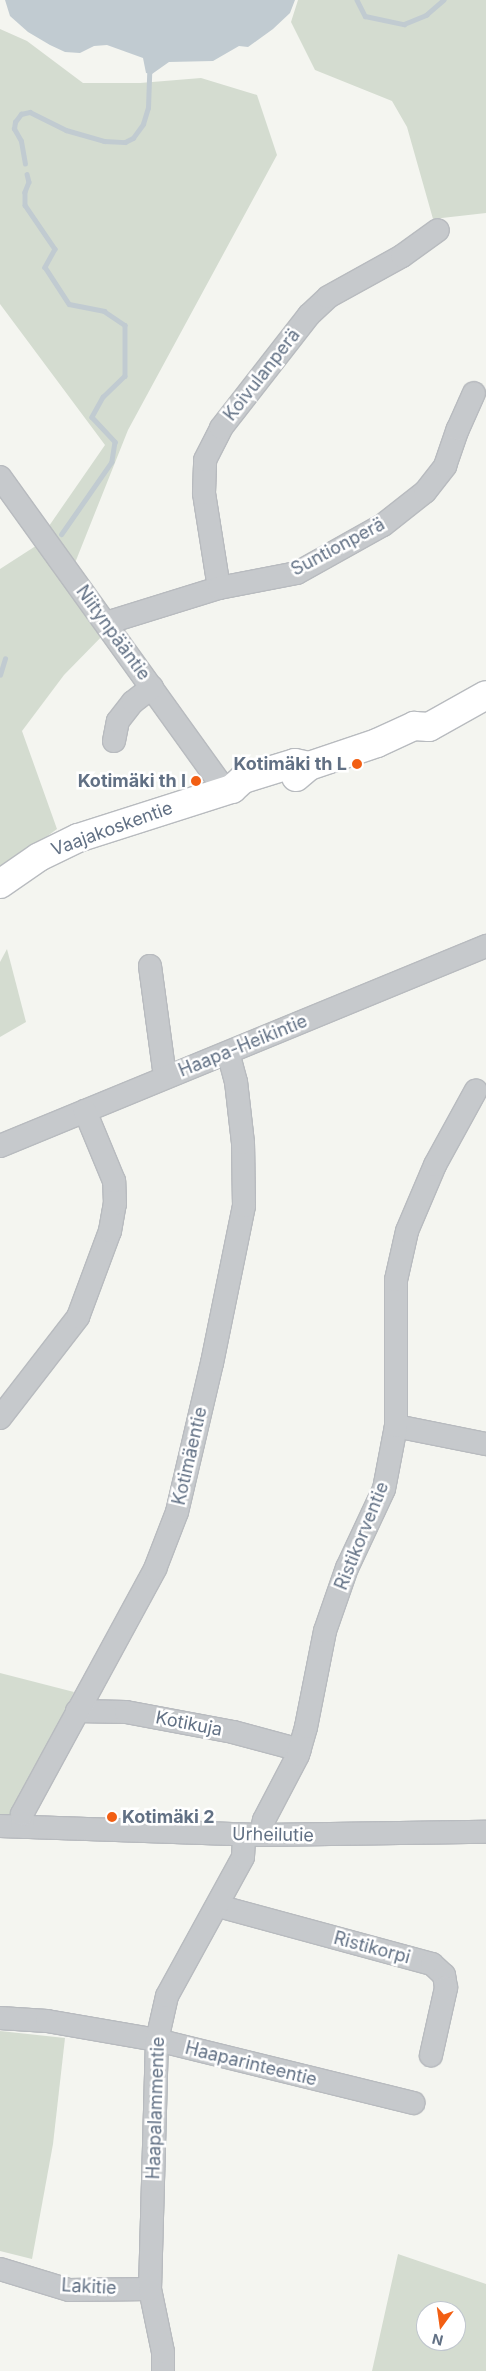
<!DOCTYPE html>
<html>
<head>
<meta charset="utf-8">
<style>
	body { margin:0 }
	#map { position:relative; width:486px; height:2371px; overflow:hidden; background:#f4f5f0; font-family:Inter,sans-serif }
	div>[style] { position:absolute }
	.green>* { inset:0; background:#d4dcd0 }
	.water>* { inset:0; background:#c1cbd1 }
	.stream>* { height:4.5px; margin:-2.25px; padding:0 2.25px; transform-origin:2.25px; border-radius:2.25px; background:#c1cbd1 }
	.roads { filter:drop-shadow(1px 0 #b8bbbf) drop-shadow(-1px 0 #b8bbbf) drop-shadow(0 1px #b8bbbf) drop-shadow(0 -1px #b8bbbf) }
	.minor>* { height:22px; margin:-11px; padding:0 11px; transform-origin:11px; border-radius:11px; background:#c6c9cc }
	.major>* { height:28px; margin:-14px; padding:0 14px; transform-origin:14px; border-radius:14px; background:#fff }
	.dots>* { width:14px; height:14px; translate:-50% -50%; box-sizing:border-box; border:2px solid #fff; border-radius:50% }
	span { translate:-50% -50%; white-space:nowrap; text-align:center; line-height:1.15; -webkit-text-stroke:5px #fff; paint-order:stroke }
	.street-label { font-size:18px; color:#617084 }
	.poi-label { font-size:18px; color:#617084; font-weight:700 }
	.right { translate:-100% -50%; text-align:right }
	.left { translate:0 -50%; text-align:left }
	.north { position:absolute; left:416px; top:2301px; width:50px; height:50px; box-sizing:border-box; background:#fff; border:1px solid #c0c6ce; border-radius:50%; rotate:194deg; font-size:14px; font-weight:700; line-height:20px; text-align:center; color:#617084 }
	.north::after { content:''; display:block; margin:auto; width:18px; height:22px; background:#f25f13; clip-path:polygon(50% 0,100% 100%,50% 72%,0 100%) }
</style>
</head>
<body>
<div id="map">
	<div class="green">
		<div style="clip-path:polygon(298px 0,486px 0,486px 213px,433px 219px,407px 127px,392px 101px,315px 70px,291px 22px)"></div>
		<div style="clip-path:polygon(0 29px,27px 41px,83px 83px,140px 83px,201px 78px,257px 95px,277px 155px,128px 430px,71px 573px,49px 526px,105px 445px,0 304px)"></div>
		<div style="clip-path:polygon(45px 540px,109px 629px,64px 675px,22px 731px,57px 829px,0 871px,0 569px)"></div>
		<div style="clip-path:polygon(7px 949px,26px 1022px,0 1037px,0 962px)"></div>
		<div style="clip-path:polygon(0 1673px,74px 1692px,11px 1824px,0 1823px)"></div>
		<div style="clip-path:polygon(0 2031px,65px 2038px,53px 2144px,32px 2259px,0 2251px)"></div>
		<div style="clip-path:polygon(evenodd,398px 2254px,486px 2284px,486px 2371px,372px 2371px,398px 2254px,426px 2311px,456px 2311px,456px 2341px,426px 2341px,426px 2311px)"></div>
	</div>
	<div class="water">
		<div style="clip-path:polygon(5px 0,295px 0,290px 13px,273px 29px,248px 47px,239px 46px,213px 61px,169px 62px,152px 74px,146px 73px,143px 58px,107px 45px,94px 46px,80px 53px,65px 52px,50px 45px,28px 32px,10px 16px)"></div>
	</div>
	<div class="stream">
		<div style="left:357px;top:0;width:18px;rotate:63deg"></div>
		<div style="left:365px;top:16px;width:40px;rotate:12deg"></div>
		<div style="left:404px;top:24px;width:24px;rotate:-22deg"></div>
		<div style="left:426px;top:15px;width:23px;rotate:-41deg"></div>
		<div style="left:25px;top:164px;width:23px;rotate:-100deg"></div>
		<div style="left:21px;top:141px;width:14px;rotate:-120deg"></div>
		<div style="left:14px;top:129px;width:7px;rotate:-82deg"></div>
		<div style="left:15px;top:122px;width:10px;rotate:-53deg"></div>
		<div style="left:21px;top:114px;width:9px;rotate:-13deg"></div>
		<div style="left:30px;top:112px;width:40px;rotate:26.6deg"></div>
		<div style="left:66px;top:130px;width:40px;rotate:16deg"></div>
		<div style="left:104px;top:141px;width:21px;rotate:3deg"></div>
		<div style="left:125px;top:142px;width:9px;rotate:-27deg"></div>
		<div style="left:133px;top:138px;width:17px;rotate:-54deg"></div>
		<div style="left:143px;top:124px;width:17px;rotate:-73deg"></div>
		<div style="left:148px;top:108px;width:35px;rotate:-88deg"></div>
		<div style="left:27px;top:174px;width:8px;rotate:76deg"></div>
		<div style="left:29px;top:182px;width:11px;rotate:112deg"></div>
		<div style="left:25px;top:192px;width:13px;rotate:90deg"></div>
		<div style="left:25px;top:205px;width:53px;rotate:55.7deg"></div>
		<div style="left:55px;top:249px;width:21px;rotate:119deg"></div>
		<div style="left:45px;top:267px;width:44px;rotate:57deg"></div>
		<div style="left:69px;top:304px;width:36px;rotate:11deg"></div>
		<div style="left:104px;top:311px;width:25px;rotate:34deg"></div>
		<div style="left:125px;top:325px;width:51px;rotate:90deg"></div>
		<div style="left:125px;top:376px;width:30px;rotate:136deg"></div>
		<div style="left:103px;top:397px;width:23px;rotate:119deg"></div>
		<div style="left:92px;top:417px;width:34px;rotate:47deg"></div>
		<div style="left:115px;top:442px;width:20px;rotate:99deg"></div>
		<div style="left:112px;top:462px;width:88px;rotate:124.8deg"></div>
		<div style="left:0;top:675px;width:17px;rotate:-73deg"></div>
	</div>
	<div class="roads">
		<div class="minor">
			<div style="left:0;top:477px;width:385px;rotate:54.3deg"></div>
			<div style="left:219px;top:588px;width:96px;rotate:-99deg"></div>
			<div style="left:204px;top:493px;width:33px;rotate:-88deg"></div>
			<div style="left:205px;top:460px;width:36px;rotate:-63deg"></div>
			<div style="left:221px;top:428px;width:143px;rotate:-52.1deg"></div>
			<div style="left:309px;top:315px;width:26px;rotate:-43deg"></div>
			<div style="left:328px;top:297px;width:85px;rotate:-29deg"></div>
			<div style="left:402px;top:256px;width:44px;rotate:-35.8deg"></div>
			<div style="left:106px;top:623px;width:118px;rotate:-17.2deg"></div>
			<div style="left:219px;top:588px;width:79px;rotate:-10.9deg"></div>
			<div style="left:297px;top:573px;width:98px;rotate:-29.2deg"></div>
			<div style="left:383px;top:525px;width:53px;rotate:-38.2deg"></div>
			<div style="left:425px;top:492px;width:33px;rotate:-52deg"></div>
			<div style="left:445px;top:466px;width:39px;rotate:-71deg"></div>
			<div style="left:458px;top:429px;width:39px;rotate:-66deg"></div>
			<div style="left:114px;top:741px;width:20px;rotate:-79deg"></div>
			<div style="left:118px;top:721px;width:24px;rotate:-52deg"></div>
			<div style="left:133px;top:702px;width:24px;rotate:-38deg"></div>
			<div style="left:150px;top:966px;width:112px;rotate:82.3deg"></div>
			<div style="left:0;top:1146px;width:526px;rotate:-22.37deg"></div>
			<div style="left:0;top:1418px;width:128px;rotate:-52.3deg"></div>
			<div style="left:78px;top:1317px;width:92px;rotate:-69.6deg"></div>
			<div style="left:110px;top:1231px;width:27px;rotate:-80deg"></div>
			<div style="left:115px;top:1204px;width:23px;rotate:-92deg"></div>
			<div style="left:114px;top:1181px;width:76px;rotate:-112.5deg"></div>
			<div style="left:396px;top:1426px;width:92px;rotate:11.3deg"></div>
			<div style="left:77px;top:1711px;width:49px;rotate:1.2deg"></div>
			<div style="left:126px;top:1712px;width:109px;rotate:10.6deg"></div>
			<div style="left:233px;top:1732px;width:69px;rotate:15deg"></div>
			<div style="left:0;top:1826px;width:261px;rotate:2deg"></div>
			<div style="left:261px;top:1835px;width:225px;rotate:-0.8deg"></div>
			<div style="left:23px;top:1827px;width:13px;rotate:-94deg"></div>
			<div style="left:22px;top:1814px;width:279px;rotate:-61.5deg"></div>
			<div style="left:155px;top:1569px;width:61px;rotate:-68.9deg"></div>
			<div style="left:177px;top:1512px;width:153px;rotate:-76.8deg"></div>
			<div style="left:212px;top:1363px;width:160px;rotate:-78.5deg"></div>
			<div style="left:244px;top:1206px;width:63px;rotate:-90.9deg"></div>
			<div style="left:243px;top:1143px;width:61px;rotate:-96.5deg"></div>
			<div style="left:236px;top:1082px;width:30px;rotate:-105deg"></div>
			<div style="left:261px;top:1835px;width:15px;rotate:-79deg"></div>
			<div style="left:264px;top:1820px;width:73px;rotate:-62.4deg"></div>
			<div style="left:298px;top:1755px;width:29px;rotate:-74deg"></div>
			<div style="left:306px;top:1727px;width:98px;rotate:-78.8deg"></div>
			<div style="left:325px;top:1631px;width:67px;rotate:-70.8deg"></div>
			<div style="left:347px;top:1568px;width:87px;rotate:-64.9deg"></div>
			<div style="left:384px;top:1489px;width:64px;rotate:-79.2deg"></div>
			<div style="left:396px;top:1426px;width:146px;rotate:-90deg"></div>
			<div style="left:396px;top:1280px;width:50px;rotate:-77.3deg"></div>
			<div style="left:407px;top:1231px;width:72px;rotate:-67deg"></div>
			<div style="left:435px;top:1165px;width:85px;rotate:-61.3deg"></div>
			<div style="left:218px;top:1906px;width:222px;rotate:15.2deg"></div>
			<div style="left:432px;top:1964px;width:16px;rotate:43deg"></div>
			<div style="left:444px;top:1975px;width:13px;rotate:81deg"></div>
			<div style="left:446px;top:1988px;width:69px;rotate:102.6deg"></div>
			<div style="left:0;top:2018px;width:47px;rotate:3.7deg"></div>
			<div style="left:47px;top:2021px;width:112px;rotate:9.8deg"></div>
			<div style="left:157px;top:2040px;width:264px;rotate:13.8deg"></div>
			<div style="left:0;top:2269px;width:72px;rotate:16.9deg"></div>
			<div style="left:69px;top:2290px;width:81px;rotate:-0.7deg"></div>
			<div style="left:163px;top:2371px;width:19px;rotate:-90deg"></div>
			<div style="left:163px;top:2352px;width:64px;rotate:-101.7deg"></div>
			<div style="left:150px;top:2289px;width:249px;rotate:-88.4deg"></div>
			<div style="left:157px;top:2040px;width:45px;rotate:-77.2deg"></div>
			<div style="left:167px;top:1996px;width:158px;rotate:-61.3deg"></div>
			<div style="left:243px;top:1857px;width:22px;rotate:-87deg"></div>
		</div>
		<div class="major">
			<div style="left:296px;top:777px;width:17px;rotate:-40deg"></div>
			<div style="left:309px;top:766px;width:72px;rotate:-18.7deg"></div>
			<div style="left:377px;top:743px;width:41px;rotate:-24.7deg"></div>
			<div style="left:414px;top:726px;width:15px;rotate:4deg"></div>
			<div style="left:429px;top:727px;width:65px;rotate:-29.3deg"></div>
			<div style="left:0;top:884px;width:47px;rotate:-34.7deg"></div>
			<div style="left:39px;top:857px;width:43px;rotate:-26deg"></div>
			<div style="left:78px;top:838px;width:162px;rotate:-17.7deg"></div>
			<div style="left:232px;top:789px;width:15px;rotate:-42deg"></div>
			<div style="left:243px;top:779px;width:54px;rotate:-17.1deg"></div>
			<div style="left:295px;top:763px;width:14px;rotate:12deg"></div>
		</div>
	</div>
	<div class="dots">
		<div style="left:357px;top:764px;background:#f25f13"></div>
		<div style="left:196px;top:781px;background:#f25f13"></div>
		<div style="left:112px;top:1817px;background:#f25f13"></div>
	</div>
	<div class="street-label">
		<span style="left:262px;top:375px;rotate:-52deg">Koivulanperä</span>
		<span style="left:338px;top:547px;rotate:-28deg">Suntionperä</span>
		<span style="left:113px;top:633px;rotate:54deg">Niitynpääntie</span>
		<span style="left:112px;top:829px;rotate:-20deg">Vaajakoskentie</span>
		<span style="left:243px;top:1046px;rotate:-22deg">Haapa-Heikintie</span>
		<span style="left:190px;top:1456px;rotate:-77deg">Kotimäentie</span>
		<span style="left:362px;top:1536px;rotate:-68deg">Ristikorventie</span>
		<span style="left:189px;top:1724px;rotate:11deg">Kotikuja</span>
		<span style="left:273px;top:1835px;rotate:1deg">Urheilutie</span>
		<span style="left:372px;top:1948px;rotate:15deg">Ristikorpi</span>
		<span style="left:251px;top:2064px;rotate:14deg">Haaparinteentie</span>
		<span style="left:156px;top:2108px;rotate:-88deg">Haapalammentie</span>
		<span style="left:89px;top:2287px;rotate:3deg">Lakitie</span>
	</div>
	<div class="poi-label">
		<span class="right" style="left:347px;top:764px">Kotimäki th L</span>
		<span class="right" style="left:186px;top:781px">Kotimäki th I</span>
		<span class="left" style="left:122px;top:1817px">Kotimäki 2</span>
	</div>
	<div class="north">N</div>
</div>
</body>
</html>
